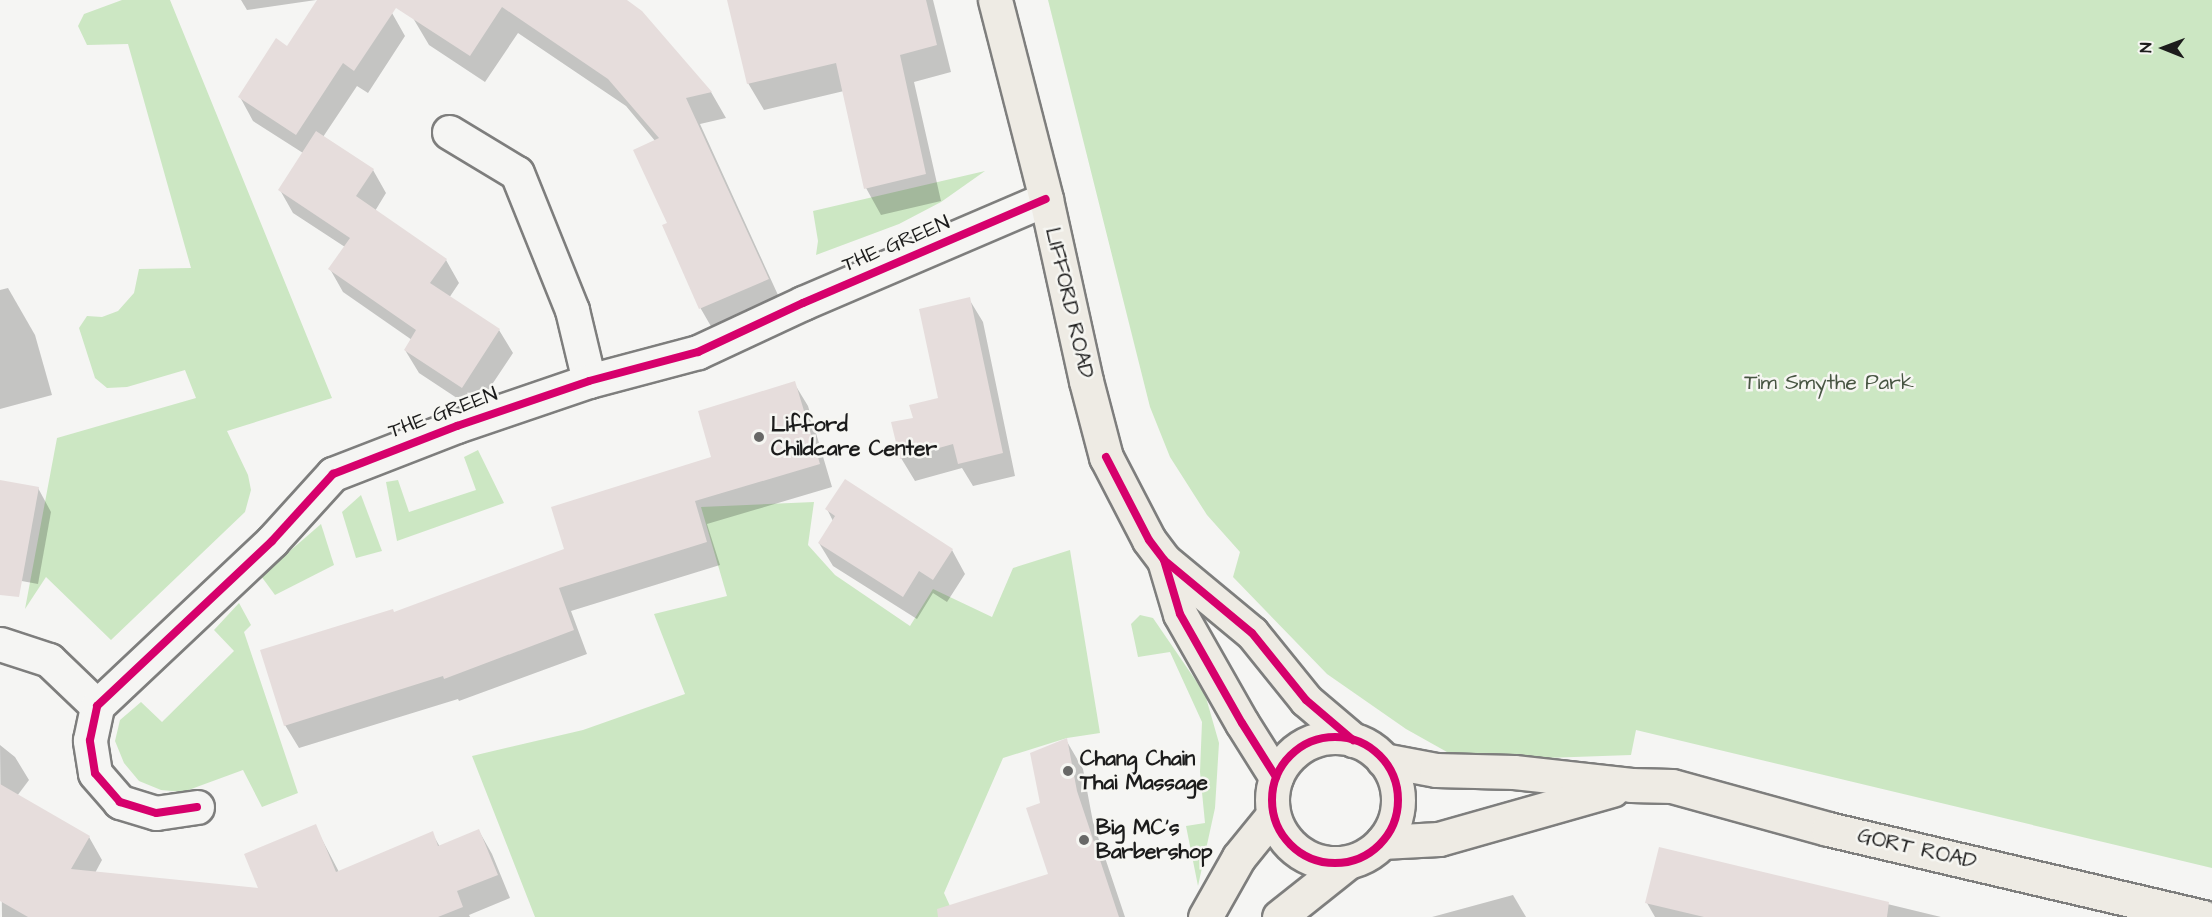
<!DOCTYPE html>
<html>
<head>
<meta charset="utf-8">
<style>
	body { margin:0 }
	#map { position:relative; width:2212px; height:917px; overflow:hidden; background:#f5f5f3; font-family:"Architects Daughter",sans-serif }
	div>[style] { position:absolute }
	.green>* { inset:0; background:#cce7c3 }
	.shadow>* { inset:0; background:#0003 }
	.building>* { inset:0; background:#e6dddc }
	.roads { filter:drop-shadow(2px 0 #7e7e7d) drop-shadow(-2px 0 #7e7e7d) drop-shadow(0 2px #7e7e7d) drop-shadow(0 -2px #7e7e7d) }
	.minor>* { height:33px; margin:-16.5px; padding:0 16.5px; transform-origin:16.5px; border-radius:16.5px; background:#f5f5f3 }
	.major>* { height:33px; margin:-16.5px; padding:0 16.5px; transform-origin:16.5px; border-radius:16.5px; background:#eeebe4 }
	.major>.ring { margin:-16.5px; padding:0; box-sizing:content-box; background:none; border:33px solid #eeebe4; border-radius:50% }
	.cycleway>* { height:8px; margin:-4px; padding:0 4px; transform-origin:4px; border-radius:4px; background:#d6006c }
	.cycleway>.ring { margin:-4px; padding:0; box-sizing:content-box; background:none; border:8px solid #d6006c; border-radius:50% }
	.dots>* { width:16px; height:16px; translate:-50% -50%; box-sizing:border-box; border:3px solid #f6f6f2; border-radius:50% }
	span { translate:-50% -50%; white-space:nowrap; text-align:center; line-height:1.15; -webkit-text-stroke:5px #f6f6f2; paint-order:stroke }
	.street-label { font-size:21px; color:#1c1c1c }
	.park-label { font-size:21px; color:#475542 }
	.poi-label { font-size:21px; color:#1c1c1c; font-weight:700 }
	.left { translate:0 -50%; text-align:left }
	.north { position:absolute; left:2134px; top:18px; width:60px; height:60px; -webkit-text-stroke:4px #f6f6f2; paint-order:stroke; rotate:271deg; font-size:16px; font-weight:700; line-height:24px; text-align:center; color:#1c1c1c }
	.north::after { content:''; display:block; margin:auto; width:21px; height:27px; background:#1c1c1c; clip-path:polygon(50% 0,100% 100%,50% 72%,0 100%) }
</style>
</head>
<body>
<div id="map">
	<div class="green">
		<div style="clip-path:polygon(122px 0,170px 0,332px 398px,227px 431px,248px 475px,251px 490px,245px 512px,111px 640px,46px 577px,25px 609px,57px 438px,196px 398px,185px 370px,127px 387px,107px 388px,95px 378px,79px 328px,87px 316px,102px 317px,118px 311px,134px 293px,139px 269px,191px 268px,128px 44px,87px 45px,78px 26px,84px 14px)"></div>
		<div style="clip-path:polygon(1048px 0,2212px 0,2212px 868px,1636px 730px,1631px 755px,1489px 760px,1447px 752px,1406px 729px,1327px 674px,1233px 577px,1240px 552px,1207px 515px,1170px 457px,1150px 407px)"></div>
		<div style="clip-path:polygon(985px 171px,941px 202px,899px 224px,816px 255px,818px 241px,813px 211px)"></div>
		<div style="clip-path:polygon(478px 450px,504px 503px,397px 541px,386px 482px,398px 480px,409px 512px,476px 490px,464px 457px)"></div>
		<div style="clip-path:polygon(361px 495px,382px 551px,356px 558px,342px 512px)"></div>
		<div style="clip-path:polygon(814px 502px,808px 545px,835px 575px,910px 626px,933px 589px,992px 617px,1013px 568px,1070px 550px,1100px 733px,1067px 738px,1003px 758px,944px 893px,955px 917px,535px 917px,472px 756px,583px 730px,685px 694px,654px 614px,727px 596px,701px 507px)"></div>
		<div style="clip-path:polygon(321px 524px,334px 565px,275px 595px,261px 576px)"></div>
		<div style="clip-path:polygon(239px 603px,251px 625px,244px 632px,298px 793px,262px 807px,243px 770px,183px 792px,161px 790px,139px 781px,124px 763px,115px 741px,120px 720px,141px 702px,162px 722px,234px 651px,214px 630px)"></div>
		<div style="clip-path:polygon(1140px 615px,1153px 618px,1205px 694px,1219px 743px,1215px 808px,1198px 886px,1186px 826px,1205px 823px,1200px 772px,1202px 722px,1170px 652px,1138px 657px,1131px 624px)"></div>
	</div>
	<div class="shadow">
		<div style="clip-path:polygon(241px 0,316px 0,247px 10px)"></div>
		<div style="clip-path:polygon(319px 0,371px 0,392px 13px,405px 36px,368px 93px,357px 86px,323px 137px,373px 170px,386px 193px,375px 211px,446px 260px,459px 283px,449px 298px,499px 330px,513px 353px,475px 410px,419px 373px,405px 350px,412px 340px,343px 292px,330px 269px,345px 247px,293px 213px,280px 190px,303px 153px,253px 121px,240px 97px,288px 48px)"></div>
		<div style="clip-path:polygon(425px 0,624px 0,640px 11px,711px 92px,726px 118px,700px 124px,783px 306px,716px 335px,701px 309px,664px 226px,669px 223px,656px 142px,626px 106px,518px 33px,485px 82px,429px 45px,413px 18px)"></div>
		<div style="clip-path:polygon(729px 0,933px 0,951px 72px,914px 82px,941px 201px,881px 215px,866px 188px,844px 91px,764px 110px,748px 83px)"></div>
		<div style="clip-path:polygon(8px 288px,35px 335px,52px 395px,0 409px,0 290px)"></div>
		<div style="clip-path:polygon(969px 299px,983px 322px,1015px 476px,973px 486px,962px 468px,915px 481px,901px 458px,915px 419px,940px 399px)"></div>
		<div style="clip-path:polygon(794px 383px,808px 406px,832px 487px,707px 524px,720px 565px,571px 611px,587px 654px,459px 701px,458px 699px,299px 748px,285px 725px,394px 614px,566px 550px,713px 458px)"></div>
		<div style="clip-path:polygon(0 481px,38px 488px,51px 512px,38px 584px,0 577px)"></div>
		<div style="clip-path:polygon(827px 509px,952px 550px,965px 574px,947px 602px,933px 593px,917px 619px,833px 566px,819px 543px,833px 521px)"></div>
		<div style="clip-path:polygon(1066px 740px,1083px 769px,1093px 822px,1125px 917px,996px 917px,1050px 875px,1042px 804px)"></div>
		<div style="clip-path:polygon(0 745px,15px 757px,29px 780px,17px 796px,89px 837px,102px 860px,95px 873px,260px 889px,315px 826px,339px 872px,432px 833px,440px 847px,479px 831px,492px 854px,510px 898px,469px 915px,470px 917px,2px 917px)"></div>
		<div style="clip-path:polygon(1660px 849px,1941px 917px,1655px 917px,1647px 903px)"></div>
		<div style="clip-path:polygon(1513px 895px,1526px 917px,1432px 917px)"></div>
	</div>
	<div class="building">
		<div style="clip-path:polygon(317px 0,627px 0,642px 11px,712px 92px,686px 98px,769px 279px,699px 309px,662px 225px,667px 223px,633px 150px,659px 138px,608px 79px,502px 7px,470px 56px,396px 8px,354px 71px,343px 63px,296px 135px,238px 97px,276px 38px,287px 46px)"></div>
		<div style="clip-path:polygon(727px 0,926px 0,937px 45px,900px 55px,926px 174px,864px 189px,836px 63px,747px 84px)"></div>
		<div style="clip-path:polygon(316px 131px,374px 169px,356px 196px,447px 259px,430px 283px,500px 329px,462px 388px,404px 350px,416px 330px,328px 269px,350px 238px,278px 190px)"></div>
		<div style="clip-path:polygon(970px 297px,1003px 453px,958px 464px,953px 444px,900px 459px,891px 422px,913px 418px,909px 405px,938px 398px,919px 309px)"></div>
		<div style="clip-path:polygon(795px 381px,820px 464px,695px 501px,707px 542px,559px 588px,574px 630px,444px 679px,443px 676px,284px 726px,260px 650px,393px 609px,394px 612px,564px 549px,551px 507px,711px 457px,698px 411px)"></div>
		<div style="clip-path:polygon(845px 479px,953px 549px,933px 580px,919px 571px,903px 597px,818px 543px,835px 516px,825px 509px)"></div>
		<div style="clip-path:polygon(0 480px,39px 487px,19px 597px,0 595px)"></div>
		<div style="clip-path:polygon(1067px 738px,1077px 791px,1119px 917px,938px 917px,937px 909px,1048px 874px,1026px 808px,1040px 803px,1030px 753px)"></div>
		<div style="clip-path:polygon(0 784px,90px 836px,71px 869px,258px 888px,244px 854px,316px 824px,336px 872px,433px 831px,438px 846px,479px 829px,498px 875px,457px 891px,463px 907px,438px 917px,28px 917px,0 901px)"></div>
		<div style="clip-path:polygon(1659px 847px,1889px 902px,1887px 917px,1704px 917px,1645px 903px)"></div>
	</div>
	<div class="roads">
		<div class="minor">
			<div style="left:449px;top:132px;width:79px;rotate:31.1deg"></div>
			<div style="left:517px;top:173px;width:148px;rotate:68.1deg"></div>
			<div style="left:572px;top:310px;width:73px;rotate:76.5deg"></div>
			<div style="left:0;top:644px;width:52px;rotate:18.1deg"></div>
			<div style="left:49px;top:660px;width:66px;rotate:43.8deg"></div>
			<div style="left:197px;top:807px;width:41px;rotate:171.7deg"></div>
			<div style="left:156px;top:813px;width:38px;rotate:-163deg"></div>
			<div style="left:120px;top:802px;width:38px;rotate:-131deg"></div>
			<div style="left:95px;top:773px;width:33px;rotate:-99deg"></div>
			<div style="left:90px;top:740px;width:35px;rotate:-78deg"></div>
			<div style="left:97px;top:706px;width:241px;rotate:-43.3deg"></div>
			<div style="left:272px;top:541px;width:91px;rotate:-47.7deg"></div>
			<div style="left:333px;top:474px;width:133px;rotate:-21.2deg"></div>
			<div style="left:457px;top:426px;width:139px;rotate:-18.8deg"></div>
			<div style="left:589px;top:381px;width:113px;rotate:-14.9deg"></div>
			<div style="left:698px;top:352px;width:116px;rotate:-25deg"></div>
			<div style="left:803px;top:303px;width:264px;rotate:-23.2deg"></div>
		</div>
		<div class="major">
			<div style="left:995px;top:0;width:205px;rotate:75.6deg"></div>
			<div style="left:1046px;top:199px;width:186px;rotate:77.6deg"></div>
			<div style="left:1086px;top:381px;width:79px;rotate:75.3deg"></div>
			<div style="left:1106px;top:457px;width:93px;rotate:62.6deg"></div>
			<div style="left:1149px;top:540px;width:25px;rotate:53deg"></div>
			<div style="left:1164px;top:560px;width:114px;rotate:39.7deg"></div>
			<div style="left:1252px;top:633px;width:86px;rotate:51.1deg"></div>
			<div style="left:1306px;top:700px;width:62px;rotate:40.4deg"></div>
			<div style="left:1164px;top:560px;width:56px;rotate:73.5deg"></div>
			<div style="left:1180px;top:614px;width:125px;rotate:60.4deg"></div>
			<div style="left:1242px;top:723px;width:64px;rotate:57.8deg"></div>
			<div class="ring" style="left:1272px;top:737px;width:93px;height:93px"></div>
			<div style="left:1383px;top:760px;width:54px;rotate:10.7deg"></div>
			<div style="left:1436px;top:770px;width:78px;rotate:1.5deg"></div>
			<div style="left:1514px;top:772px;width:118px;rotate:6.3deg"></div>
			<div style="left:1631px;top:785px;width:41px;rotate:1.4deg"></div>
			<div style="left:1672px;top:786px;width:162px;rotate:15.4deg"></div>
			<div style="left:1828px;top:829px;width:385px;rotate:13.2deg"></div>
			<div style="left:1382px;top:842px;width:57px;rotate:-3deg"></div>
			<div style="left:1439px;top:839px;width:180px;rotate:-15.8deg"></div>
			<div style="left:1205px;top:917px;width:69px;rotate:-60.5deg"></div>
			<div style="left:1239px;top:857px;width:54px;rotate:-51deg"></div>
			<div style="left:1279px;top:917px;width:87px;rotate:-38.5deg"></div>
		</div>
	</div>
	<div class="cycleway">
		<div style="left:1106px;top:457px;width:93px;rotate:62.6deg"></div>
		<div style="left:1149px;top:540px;width:25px;rotate:53deg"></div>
		<div style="left:1164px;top:560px;width:114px;rotate:39.7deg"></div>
		<div style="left:1252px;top:633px;width:86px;rotate:51.1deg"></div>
		<div style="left:1306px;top:700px;width:62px;rotate:40.4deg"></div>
		<div style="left:1164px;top:560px;width:56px;rotate:73.5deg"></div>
		<div style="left:1180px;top:614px;width:125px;rotate:60.4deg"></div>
		<div style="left:1242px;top:723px;width:64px;rotate:57.8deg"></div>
		<div class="ring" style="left:1272px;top:737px;width:118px;height:118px"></div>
		<div style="left:197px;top:807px;width:41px;rotate:171.7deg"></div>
		<div style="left:156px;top:813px;width:38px;rotate:-163deg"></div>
		<div style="left:120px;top:802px;width:38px;rotate:-131deg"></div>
		<div style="left:95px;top:773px;width:33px;rotate:-99deg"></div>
		<div style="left:90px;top:740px;width:35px;rotate:-78deg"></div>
		<div style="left:97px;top:706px;width:241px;rotate:-43.3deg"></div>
		<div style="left:272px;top:541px;width:91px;rotate:-47.7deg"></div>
		<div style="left:333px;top:474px;width:133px;rotate:-21.2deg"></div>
		<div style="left:457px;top:426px;width:139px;rotate:-18.8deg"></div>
		<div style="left:589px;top:381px;width:113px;rotate:-14.9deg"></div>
		<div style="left:698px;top:352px;width:116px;rotate:-25deg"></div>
		<div style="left:803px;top:303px;width:264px;rotate:-23.2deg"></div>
	</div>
	<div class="dots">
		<div style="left:759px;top:437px;background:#686867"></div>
		<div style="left:1068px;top:771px;background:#686867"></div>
		<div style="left:1084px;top:840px;background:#686867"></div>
	</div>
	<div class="street-label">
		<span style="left:896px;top:244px;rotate:-23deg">THE GREEN</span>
		<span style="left:1069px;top:303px;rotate:77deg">LIFFORD ROAD</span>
		<span style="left:443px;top:413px;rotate:-20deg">THE GREEN</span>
		<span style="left:1917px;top:849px;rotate:13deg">GORT ROAD</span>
	</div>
	<div class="park-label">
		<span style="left:1829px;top:383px">Tim Smythe Park</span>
	</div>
	<div class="poi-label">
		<span class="left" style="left:771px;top:437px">Lifford<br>Childcare Center</span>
		<span class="left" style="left:1080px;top:771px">Chang Chain<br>Thai Massage</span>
		<span class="left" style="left:1096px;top:840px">Big MC's<br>Barbershop</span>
	</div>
	<div class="north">N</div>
</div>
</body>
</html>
